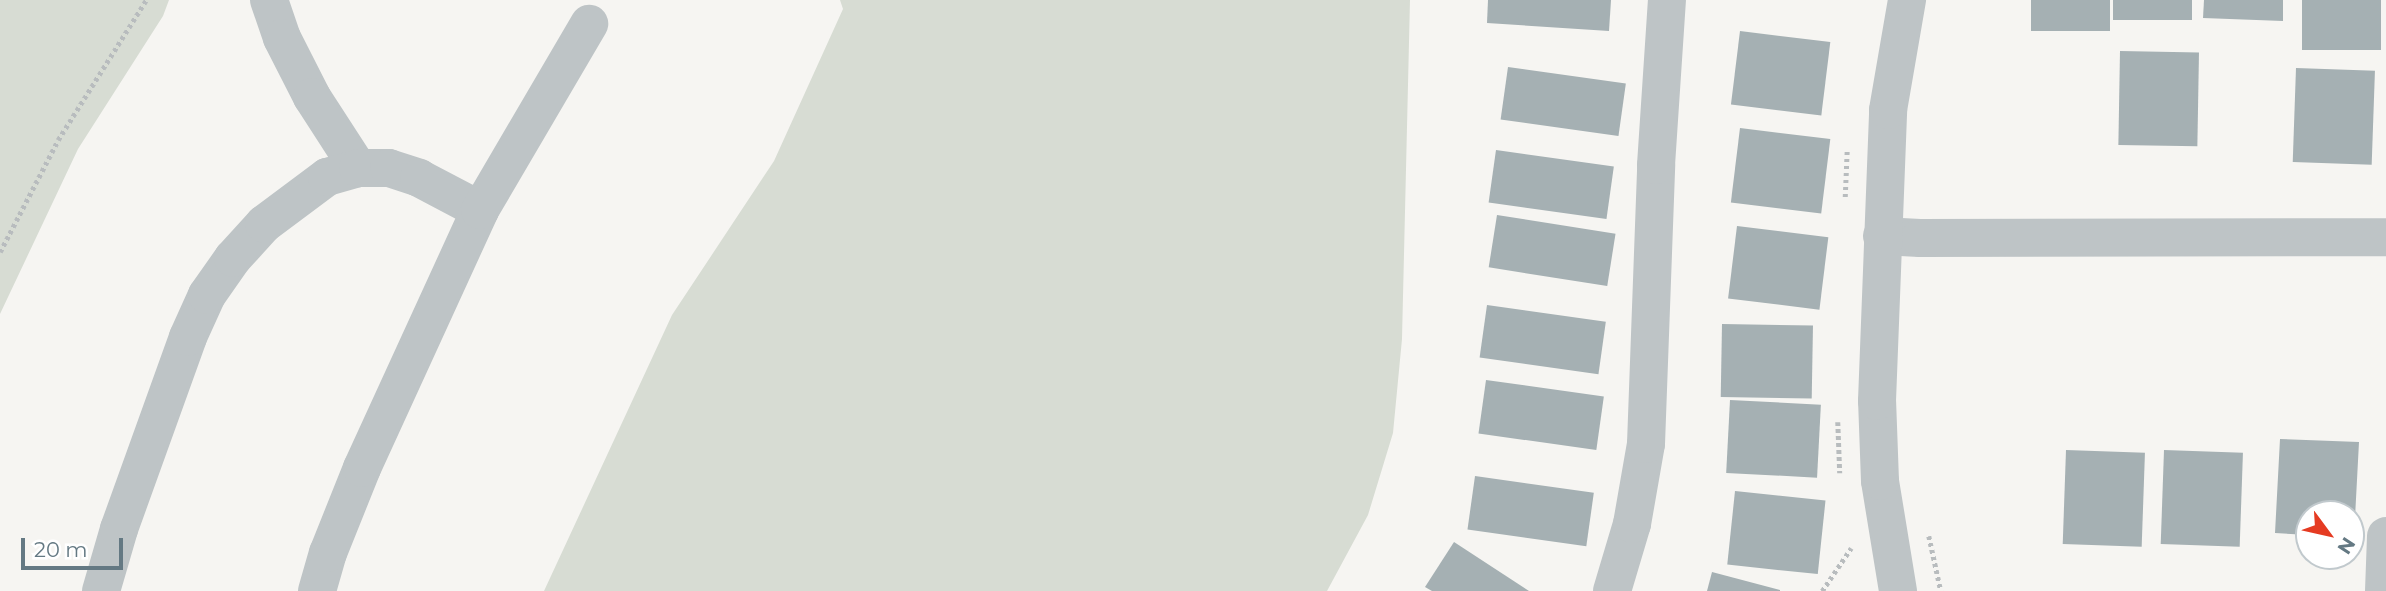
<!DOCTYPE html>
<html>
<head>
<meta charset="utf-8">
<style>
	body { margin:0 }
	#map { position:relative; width:2386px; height:591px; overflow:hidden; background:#f6f5f2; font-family:Montserrat,sans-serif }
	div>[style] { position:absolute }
	.green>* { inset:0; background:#d7dcd3 }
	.building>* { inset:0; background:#a5b0b3; transform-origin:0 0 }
	.path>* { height:4.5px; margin-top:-2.25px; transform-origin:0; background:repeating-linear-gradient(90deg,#b8bcbe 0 3.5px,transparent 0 7px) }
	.minor>* { height:38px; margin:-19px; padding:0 19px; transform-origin:19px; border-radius:19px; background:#bec4c6 }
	span { translate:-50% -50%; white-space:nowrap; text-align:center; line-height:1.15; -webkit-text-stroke:7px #fff; paint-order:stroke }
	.north { position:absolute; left:2295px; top:500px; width:70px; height:70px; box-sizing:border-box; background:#fff; border:2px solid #c1c9cd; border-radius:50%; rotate:123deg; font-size:19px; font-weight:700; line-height:28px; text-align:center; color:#647983 }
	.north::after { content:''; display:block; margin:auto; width:24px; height:32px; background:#e53b22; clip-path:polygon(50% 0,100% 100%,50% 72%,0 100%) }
	.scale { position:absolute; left:21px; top:538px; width:102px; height:32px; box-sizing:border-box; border:4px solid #647983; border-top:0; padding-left:9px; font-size:21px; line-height:24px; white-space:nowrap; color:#647983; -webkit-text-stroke:5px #fff; paint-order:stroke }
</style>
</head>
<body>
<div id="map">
	<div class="green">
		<div style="clip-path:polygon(0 0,169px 0,163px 16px,78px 149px,0 314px)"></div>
		<div style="clip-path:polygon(840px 0,1410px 0,1402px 339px,1393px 433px,1368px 515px,1327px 591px,544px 591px,672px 315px,774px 161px,843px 9px)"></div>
	</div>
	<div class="building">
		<div style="clip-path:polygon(1488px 0,1611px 0,1609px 31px,1487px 23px)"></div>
		<div style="left:2031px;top:0;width:79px;height:31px"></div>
		<div style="left:2113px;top:0;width:79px;height:20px"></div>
		<div style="clip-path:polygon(2204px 0,2283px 0,2283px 21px,2203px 18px)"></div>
		<div style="left:2302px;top:0;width:79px;height:50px"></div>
		<div style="left:1740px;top:31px;width:91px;height:74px;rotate:7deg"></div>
		<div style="left:2120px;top:51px;width:79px;height:94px;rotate:1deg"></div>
		<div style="left:1508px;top:67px;width:119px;height:53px;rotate:8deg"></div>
		<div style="left:2296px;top:68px;width:79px;height:94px;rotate:2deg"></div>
		<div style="left:1740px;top:128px;width:91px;height:75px;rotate:7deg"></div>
		<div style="left:1496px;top:150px;width:119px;height:53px;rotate:8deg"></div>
		<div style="left:1497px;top:215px;width:120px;height:53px;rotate:9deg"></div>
		<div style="left:1737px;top:226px;width:92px;height:73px;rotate:7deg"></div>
		<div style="left:1487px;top:305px;width:120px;height:53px;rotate:8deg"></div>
		<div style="left:1722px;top:324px;width:91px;height:73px;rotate:1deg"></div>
		<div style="left:1486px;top:380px;width:119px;height:54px;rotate:8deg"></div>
		<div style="left:1730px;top:400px;width:91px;height:73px;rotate:3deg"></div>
		<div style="clip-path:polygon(2280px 439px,2359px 442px,2354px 537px,2351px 536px,2351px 514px,2309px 514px,2309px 535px,2275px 533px)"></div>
		<div style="left:2066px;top:450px;width:79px;height:94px;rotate:2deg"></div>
		<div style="left:2164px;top:450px;width:79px;height:94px;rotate:2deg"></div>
		<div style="left:1475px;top:476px;width:120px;height:54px;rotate:8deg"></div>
		<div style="left:1735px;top:491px;width:91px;height:74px;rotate:6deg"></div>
		<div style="clip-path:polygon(1454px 542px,1529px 591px,1432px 591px,1425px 587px)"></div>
		<div style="clip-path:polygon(1712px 572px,1780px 590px,1780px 591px,1707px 591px)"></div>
	</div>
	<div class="path">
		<div style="left:1845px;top:197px;width:48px;rotate:-87.6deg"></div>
		<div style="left:0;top:252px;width:126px;rotate:-62.6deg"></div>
		<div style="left:58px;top:140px;width:165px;rotate:-57.8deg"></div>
		<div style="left:1838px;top:422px;width:51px;rotate:87.8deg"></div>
		<div style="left:1929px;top:536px;width:56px;rotate:77.7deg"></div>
		<div style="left:1822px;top:591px;width:52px;rotate:-56deg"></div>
	</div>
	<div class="minor">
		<div style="left:269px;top:0;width:40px;rotate:71.1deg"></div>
		<div style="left:282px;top:38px;width:66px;rotate:63deg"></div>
		<div style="left:312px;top:97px;width:85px;rotate:57.1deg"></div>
		<div style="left:1882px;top:236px;width:38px;rotate:3deg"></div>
		<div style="left:1920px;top:238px;width:466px;rotate:-0.1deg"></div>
		<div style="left:101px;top:591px;width:65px;rotate:-73.8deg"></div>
		<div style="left:119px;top:529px;width:204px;rotate:-70.2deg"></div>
		<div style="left:188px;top:337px;width:46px;rotate:-65.7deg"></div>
		<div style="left:207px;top:295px;width:45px;rotate:-54.9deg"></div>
		<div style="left:233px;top:258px;width:46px;rotate:-47.6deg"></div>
		<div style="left:264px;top:224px;width:79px;rotate:-36.7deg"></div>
		<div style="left:327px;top:177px;width:32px;rotate:-16deg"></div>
		<div style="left:358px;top:168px;width:31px"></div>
		<div style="left:389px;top:168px;width:32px;rotate:18deg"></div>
		<div style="left:419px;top:178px;width:69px;rotate:27.7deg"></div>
		<div style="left:317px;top:591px;width:40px;rotate:-74deg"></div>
		<div style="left:328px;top:553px;width:92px;rotate:-68.2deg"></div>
		<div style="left:362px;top:468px;width:284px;rotate:-65.4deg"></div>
		<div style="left:480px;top:210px;width:216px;rotate:-59.6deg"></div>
		<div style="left:1612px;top:591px;width:70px;rotate:-73.4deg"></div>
		<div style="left:1632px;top:524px;width:81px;rotate:-80.1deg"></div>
		<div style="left:1646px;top:444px;width:279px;rotate:-87.9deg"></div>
		<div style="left:1656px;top:165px;width:165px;rotate:-86.2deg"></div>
		<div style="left:1898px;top:591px;width:111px;rotate:-99.3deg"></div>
		<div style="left:1880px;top:481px;width:80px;rotate:-92.1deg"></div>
		<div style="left:1877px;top:401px;width:291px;rotate:-87.8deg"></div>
		<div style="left:1888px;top:110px;width:112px;rotate:-80.2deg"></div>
		<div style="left:2384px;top:591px;width:55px;rotate:-87.9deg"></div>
	</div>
	<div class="north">N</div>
	<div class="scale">20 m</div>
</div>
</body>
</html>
